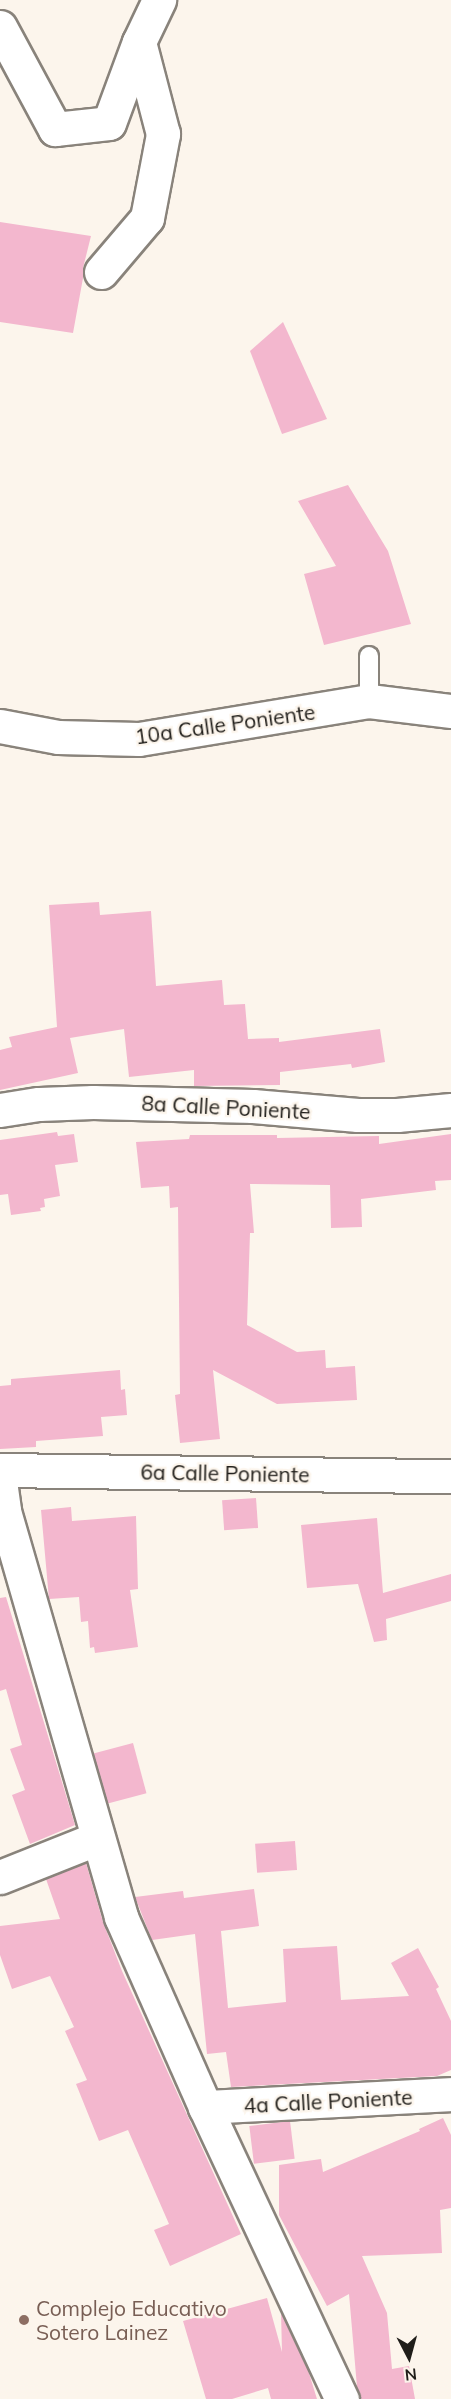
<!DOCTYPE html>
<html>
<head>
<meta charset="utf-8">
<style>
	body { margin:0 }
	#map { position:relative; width:451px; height:2399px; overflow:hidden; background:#fcf5ec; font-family:Mulish,sans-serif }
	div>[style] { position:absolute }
	.building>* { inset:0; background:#f3b7ce; transform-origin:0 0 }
	.roads { filter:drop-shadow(2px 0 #89837b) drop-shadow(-2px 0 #89837b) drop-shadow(0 2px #89837b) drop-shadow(0 -2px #89837b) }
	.lane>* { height:18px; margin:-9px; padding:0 9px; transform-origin:9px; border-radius:9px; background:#fff }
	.street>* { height:33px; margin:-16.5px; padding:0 16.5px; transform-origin:16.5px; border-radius:16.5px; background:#fff }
	.secondary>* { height:33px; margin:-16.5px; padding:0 16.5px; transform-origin:16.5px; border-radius:16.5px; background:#fff }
	.dots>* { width:16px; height:16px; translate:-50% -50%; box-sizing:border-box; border:3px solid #fcf5ec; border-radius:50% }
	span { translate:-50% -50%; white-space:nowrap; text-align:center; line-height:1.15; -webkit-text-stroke:4.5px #fcf5ec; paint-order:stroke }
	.street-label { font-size:21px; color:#1f1d19 }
	.education-label { font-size:21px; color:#785e54 }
	.left { translate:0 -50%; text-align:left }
	.north { position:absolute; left:379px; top:2327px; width:60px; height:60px; -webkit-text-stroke:4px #fcf5ec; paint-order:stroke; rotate:174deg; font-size:16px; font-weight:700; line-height:24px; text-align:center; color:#1f1d19 }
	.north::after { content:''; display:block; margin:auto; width:21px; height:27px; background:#1f1d19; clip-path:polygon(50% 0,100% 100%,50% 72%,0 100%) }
</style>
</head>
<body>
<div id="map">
	<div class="building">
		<div style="clip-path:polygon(0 222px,91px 236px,83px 268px,83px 278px,73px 333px,0 322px)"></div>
		<div style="clip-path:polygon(283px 322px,327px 419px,282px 434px,250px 351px)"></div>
		<div style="clip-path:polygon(348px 485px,388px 551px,411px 624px,324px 645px,304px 574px,336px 566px,298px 501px)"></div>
		<div style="clip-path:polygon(99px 902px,100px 915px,151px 911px,156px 986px,222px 980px,224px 1005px,245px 1004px,248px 1039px,279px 1038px,279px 1042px,380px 1029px,385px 1062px,352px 1068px,351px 1064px,280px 1072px,280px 1085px,194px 1086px,194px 1070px,129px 1077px,124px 1029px,70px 1038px,78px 1073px,0 1090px,0 1050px,12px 1047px,9px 1037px,57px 1027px,49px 905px)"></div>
		<div style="clip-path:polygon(57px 1132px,58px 1136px,74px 1134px,78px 1162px,55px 1165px,60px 1196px,44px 1199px,45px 1207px,40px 1208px,41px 1211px,11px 1215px,8px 1194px,0 1195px,0 1140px)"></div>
		<div style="clip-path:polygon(451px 1134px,451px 1180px,435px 1181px,436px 1190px,361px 1199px,362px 1227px,331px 1228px,330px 1185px,250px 1184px,254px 1233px,250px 1233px,247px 1325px,297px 1352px,325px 1350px,326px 1368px,355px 1366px,357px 1400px,277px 1404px,213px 1370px,220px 1439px,180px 1443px,175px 1395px,180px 1394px,178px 1207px,170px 1208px,169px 1186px,141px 1188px,136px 1142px,189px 1139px,190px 1135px,277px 1135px,277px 1138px,379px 1136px,379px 1144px)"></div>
		<div style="clip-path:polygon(120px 1370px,121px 1390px,125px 1389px,127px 1415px,101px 1417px,103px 1436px,36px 1441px,36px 1447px,0 1449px,0 1386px,11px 1385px,11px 1379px)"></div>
		<div style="left:256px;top:1498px;width:30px;height:34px;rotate:86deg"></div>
		<div style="clip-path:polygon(71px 1507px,72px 1521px,136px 1516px,138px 1589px,130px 1590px,138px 1647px,95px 1653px,94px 1647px,90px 1648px,88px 1621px,81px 1622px,79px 1597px,49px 1599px,41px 1510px)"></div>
		<div style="clip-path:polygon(377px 1518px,383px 1593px,451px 1574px,451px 1601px,386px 1619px,387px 1640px,374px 1642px,358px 1584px,307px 1588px,301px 1525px)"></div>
		<div style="clip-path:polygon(6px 1597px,75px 1825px,30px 1844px,12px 1795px,25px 1790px,10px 1749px,22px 1745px,6px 1689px,0 1691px,0 1598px)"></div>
		<div style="left:133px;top:1743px;width:52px;height:41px;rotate:75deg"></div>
		<div style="left:295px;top:1841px;width:29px;height:40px;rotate:86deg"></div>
		<div style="clip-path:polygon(86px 1863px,103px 1922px,122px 1971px,241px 2234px,170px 2266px,154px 2230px,169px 2224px,128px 2130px,99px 2141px,76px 2084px,87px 2080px,65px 2031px,74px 2027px,50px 1976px,12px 1989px,0 1955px,0 1926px,60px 1919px,46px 1879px)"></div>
		<div style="clip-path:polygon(254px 1889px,259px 1926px,221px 1931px,228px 2008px,286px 2002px,283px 1949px,337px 1946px,341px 2000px,409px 1996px,391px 1963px,418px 1948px,439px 1987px,436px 1989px,451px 2021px,451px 2070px,437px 2076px,231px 2087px,226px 2052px,207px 2054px,195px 1934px,152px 1940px,135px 1897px,183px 1891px,184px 1898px)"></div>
		<div style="clip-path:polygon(443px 2118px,451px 2135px,451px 2208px,440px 2210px,442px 2253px,362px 2256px,387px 2313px,392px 2369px,409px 2366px,415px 2399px,360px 2399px,357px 2387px,349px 2294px,327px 2306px,279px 2215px,279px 2165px,321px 2159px,323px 2172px,420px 2131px,419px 2129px)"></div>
		<div style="left:290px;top:2121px;width:38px;height:41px;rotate:83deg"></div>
		<div style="clip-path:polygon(267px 2298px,282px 2352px,281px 2313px,308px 2370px,317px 2399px,271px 2399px,268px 2388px,232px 2399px,206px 2399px,183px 2321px)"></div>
	</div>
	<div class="roads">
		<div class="lane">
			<div style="left:369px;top:701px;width:45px;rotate:-90deg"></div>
		</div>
		<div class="street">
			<div style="left:0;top:27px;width:116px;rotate:61.7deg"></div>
			<div style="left:55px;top:129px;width:54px;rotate:-6.3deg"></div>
			<div style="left:109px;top:123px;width:86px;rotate:-69.7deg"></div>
			<div style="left:101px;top:272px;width:71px;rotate:-49.6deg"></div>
			<div style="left:147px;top:218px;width:86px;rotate:-79.2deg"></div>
			<div style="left:163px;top:134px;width:95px;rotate:-104.6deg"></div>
			<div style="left:139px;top:42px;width:47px;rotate:-64.5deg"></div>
			<div style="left:0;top:726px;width:59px;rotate:10.7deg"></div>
			<div style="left:58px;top:737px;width:81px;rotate:1.4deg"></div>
			<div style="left:139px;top:739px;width:233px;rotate:-9.4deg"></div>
			<div style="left:369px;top:701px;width:83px;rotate:7deg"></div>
			<div style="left:0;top:1110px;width:39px;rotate:-9deg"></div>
			<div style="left:39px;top:1104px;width:54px;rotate:-2.1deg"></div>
			<div style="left:93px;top:1102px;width:160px;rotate:1.4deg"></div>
			<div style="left:253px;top:1106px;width:105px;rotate:4.9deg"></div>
			<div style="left:358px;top:1115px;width:39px"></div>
			<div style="left:397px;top:1115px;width:54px;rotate:-5.3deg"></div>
			<div style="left:0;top:1481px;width:30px;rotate:82deg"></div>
			<div style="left:4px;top:1511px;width:423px;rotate:73.9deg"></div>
			<div style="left:121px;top:1917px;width:208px;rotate:66.1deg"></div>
			<div style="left:205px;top:2107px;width:323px;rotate:64.9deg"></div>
			<div style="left:0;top:1877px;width:105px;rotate:-21.7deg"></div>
			<div style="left:205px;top:2107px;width:246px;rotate:-3deg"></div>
		</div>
		<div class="secondary">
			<div style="left:0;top:1470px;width:451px;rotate:0.8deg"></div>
		</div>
	</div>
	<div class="dots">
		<div style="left:24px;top:2320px;background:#8d6e63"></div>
	</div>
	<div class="street-label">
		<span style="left:225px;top:724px;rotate:-8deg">10a Calle Poniente</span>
		<span style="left:226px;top:1107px;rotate:3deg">8a Calle Poniente</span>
		<span style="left:225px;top:1473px;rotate:1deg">6a Calle Poniente</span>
		<span style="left:328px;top:2101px;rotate:-3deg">4a Calle Poniente</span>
	</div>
	<div class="education-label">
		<span class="left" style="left:36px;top:2320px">Complejo Educativo<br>Sotero Lainez</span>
	</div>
	<div class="north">N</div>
</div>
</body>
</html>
